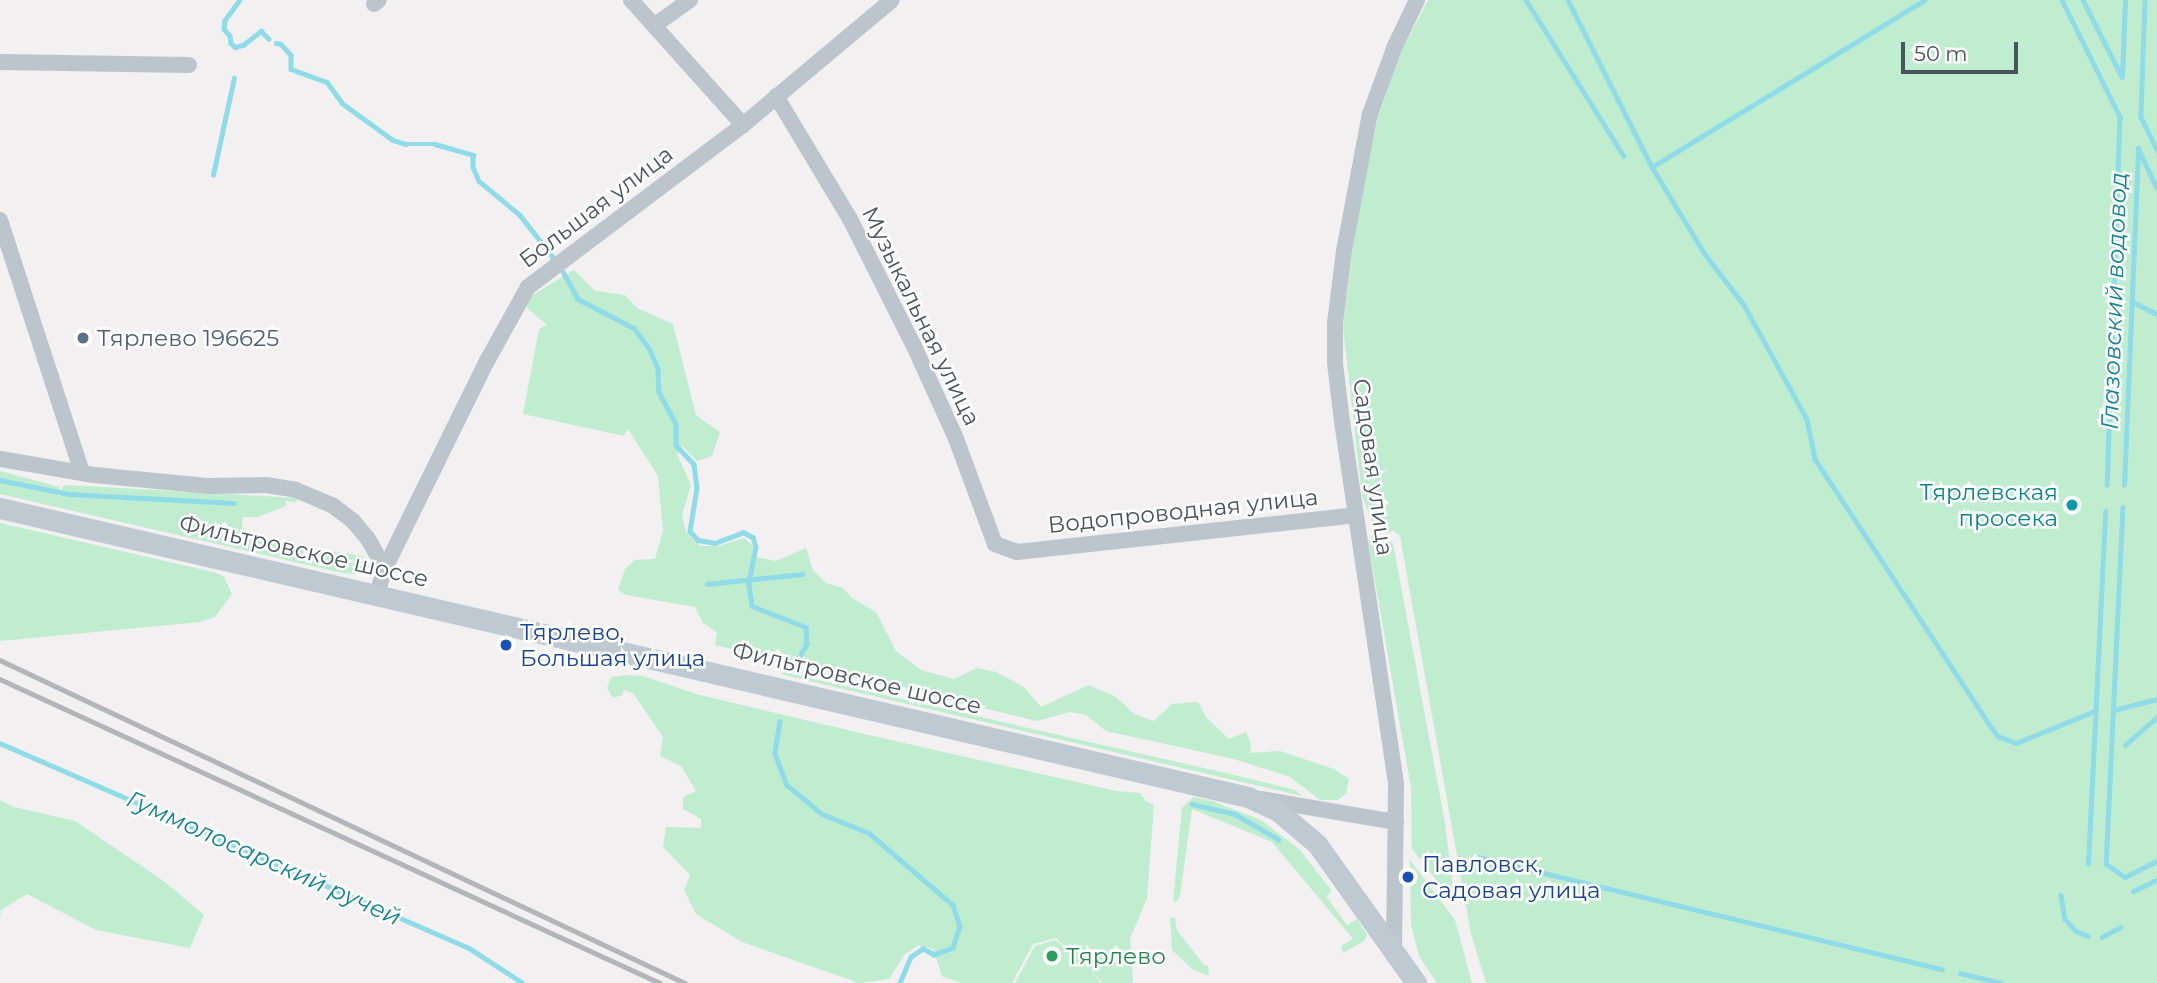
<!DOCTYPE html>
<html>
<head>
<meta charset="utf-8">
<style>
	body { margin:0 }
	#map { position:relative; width:2157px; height:983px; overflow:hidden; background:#f2f0f0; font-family:Montserrat,sans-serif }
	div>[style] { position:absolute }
	.green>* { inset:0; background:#c0edcf }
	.stream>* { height:4.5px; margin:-2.25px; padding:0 2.25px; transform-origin:2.25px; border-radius:2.25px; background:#90dbe8 }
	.street>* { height:16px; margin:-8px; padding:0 8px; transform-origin:8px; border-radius:8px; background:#bcc5cc }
	.secondary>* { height:21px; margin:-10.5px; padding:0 10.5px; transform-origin:10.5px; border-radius:10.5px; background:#bec9d2 }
	.rail>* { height:4.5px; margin:-2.25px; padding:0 2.25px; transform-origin:2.25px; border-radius:2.25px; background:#b2b5b9 }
	.dots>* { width:19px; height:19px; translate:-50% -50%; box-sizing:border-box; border:4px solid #fff; border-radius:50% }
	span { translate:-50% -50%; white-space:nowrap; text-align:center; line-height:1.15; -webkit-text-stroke:5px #fff; paint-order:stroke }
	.street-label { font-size:23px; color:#48545c }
	.service-label { font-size:23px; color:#4e5e75 }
	.left { translate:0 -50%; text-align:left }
	.culture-label { font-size:23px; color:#0d838f }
	.right { translate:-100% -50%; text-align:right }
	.transit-label { font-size:23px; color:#164399 }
	.leisure-label { font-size:23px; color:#27864d }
	.water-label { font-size:24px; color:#138295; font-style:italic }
	.scale { position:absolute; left:1901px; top:42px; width:117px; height:32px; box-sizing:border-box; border:4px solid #48545c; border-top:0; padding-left:9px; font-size:21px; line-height:24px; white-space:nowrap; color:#48545c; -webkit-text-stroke:5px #fff; paint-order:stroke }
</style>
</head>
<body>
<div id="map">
	<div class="green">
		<div style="clip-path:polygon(1428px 0,2157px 0,2157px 983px,1486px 983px,1471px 934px,1400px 536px,1392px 530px,1389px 533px,1374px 527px,1362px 496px,1343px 327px,1355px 230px,1378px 117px,1402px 50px)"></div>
		<div style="clip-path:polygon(574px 270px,595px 291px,625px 295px,637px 308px,673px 324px,696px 415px,720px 432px,712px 456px,697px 461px,682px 446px,677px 454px,691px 485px,682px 515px,686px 532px,700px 546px,719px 546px,744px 538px,753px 546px,755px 557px,776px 561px,806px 548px,813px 570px,826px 583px,843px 588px,852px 598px,876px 612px,896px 651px,921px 670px,954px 679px,977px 668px,996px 672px,1024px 687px,1041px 707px,1089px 685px,1116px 697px,1134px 714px,1154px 721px,1172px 704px,1198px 702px,1206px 717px,1229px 739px,1246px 732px,1251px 743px,1250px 753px,1280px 751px,1334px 769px,1349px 779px,1346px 794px,1338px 800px,1320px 800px,1290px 777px,1234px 759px,1106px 731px,1086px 715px,1070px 712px,1037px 721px,715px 645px,717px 632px,703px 623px,695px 607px,626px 595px,618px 590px,625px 569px,635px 560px,655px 559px,663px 531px,658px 476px,628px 429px,624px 436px,523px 414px,539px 329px,547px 325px,527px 308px,528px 298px)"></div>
		<div style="clip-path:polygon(0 471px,60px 487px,58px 500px,63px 486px,68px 485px,298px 498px,296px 502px,286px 501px,286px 506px,258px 517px,243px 517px,241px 538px,363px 556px,371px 564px,365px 573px,360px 575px,338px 572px,0 494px)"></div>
		<div style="clip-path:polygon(0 523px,217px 573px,224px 577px,232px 594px,215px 617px,200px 622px,0 641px)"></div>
		<div style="clip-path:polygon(1374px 533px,1393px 543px,1445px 823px,1455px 904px,1412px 849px,1411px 788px,1368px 541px)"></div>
		<div style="clip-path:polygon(783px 672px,1230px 774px,1295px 790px,1302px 796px,796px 678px,782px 674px)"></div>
		<div style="clip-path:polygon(626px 675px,643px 676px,696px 694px,860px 733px,1116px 791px,1140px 793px,1146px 801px,1154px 805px,1147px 898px,1130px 939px,1133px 983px,1103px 983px,1056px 938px,1033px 944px,1012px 983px,961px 983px,942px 976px,933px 949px,919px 945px,904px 955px,889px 979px,859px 983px,742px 942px,696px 914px,684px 890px,690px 875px,663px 847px,666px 827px,701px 828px,701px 819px,683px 809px,683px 797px,696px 791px,681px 766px,660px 756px,663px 737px,633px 693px,624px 690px,622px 695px,613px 698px,607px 688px,611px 677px)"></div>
		<div style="clip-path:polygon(1193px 797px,1212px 801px,1261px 820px,1299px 849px,1332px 891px,1326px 896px,1347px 925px,1357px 919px,1367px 935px,1364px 941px,1343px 953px,1341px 946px,1353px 939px,1272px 842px,1192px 809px,1180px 896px,1176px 902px,1173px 901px,1182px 808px)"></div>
		<div style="clip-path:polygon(0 800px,14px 807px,75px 821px,165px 882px,204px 915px,190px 948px,96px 930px,27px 894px,1px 910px,0 919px)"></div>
		<div style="clip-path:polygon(1410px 860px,1455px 920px,1472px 983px,1437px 983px,1419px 956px,1411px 925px)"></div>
		<div style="clip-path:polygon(1170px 918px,1175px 918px,1177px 930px,1204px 965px,1208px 966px,1209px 976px,1192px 969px,1172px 950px)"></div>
		<div style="clip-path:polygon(1056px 940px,1086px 966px,1101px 983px,1015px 983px,1035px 946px)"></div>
	</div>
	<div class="stream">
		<div style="left:240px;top:0;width:26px;rotate:126deg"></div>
		<div style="left:225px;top:21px;width:8px;rotate:97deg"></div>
		<div style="left:224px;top:29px;width:9px;rotate:49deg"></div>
		<div style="left:230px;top:36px;width:7px;rotate:82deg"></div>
		<div style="left:231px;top:43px;width:6px;rotate:45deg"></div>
		<div style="left:235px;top:47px;width:8px;rotate:-14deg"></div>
		<div style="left:243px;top:45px;width:23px;rotate:-38deg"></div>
		<div style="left:261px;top:31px;width:11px;rotate:45deg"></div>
		<div style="left:1526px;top:0;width:184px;rotate:57.9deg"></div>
		<div style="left:1568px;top:0;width:187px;rotate:63.3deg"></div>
		<div style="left:1652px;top:167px;width:102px;rotate:58.7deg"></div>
		<div style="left:1705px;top:254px;width:64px;rotate:52.6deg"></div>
		<div style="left:1744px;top:305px;width:130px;rotate:61.1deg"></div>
		<div style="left:1807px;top:419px;width:41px;rotate:78.7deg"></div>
		<div style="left:1815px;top:459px;width:322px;rotate:56.7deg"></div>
		<div style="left:1992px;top:728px;width:10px;rotate:53deg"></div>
		<div style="left:1998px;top:736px;width:19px;rotate:21deg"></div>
		<div style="left:2016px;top:743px;width:85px;rotate:-22.1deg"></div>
		<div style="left:2062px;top:0;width:131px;rotate:63.6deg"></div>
		<div style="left:2120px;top:117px;width:368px;rotate:92deg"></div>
		<div style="left:2083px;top:0;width:86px;rotate:63.1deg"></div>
		<div style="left:2145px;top:0;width:117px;rotate:92deg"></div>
		<div style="left:2141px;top:117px;width:37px;rotate:64deg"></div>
		<div style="left:276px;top:43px;width:5px;rotate:11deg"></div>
		<div style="left:281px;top:44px;width:15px;rotate:48deg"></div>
		<div style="left:291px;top:55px;width:14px;rotate:90deg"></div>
		<div style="left:291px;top:69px;width:38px;rotate:20deg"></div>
		<div style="left:327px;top:82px;width:26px;rotate:54deg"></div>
		<div style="left:342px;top:103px;width:63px;rotate:36deg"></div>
		<div style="left:393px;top:140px;width:13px;rotate:18deg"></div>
		<div style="left:405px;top:144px;width:30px"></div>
		<div style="left:435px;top:144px;width:40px;rotate:16deg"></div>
		<div style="left:473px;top:155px;width:12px;rotate:90deg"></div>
		<div style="left:473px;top:167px;width:15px;rotate:67deg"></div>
		<div style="left:479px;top:181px;width:53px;rotate:39.7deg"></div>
		<div style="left:520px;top:215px;width:58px;rotate:52deg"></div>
		<div style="left:2122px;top:76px;width:76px;rotate:-87.7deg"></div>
		<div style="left:2138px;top:148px;width:44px;rotate:64.6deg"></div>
		<div style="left:1652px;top:167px;width:319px;rotate:-31.5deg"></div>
		<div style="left:213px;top:175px;width:99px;rotate:-77.8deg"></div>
		<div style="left:561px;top:268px;width:35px;rotate:61deg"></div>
		<div style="left:578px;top:299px;width:63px;rotate:27.4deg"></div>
		<div style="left:634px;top:328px;width:25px;rotate:53deg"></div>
		<div style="left:649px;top:348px;width:22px;rotate:66deg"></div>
		<div style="left:658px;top:368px;width:24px;rotate:88deg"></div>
		<div style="left:659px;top:392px;width:36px;rotate:62deg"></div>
		<div style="left:676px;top:424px;width:21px;rotate:90deg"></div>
		<div style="left:676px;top:445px;width:26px;rotate:47deg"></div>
		<div style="left:694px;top:464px;width:24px;rotate:83deg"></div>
		<div style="left:697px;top:488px;width:44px;rotate:99.2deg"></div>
		<div style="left:690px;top:531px;width:12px;rotate:48deg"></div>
		<div style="left:698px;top:540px;width:17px;rotate:10deg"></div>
		<div style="left:715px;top:543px;width:30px;rotate:-21deg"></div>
		<div style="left:743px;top:532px;width:11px;rotate:27deg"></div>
		<div style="left:753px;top:537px;width:10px;rotate:73deg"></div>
		<div style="left:756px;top:547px;width:38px;rotate:101deg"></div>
		<div style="left:749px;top:584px;width:22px;rotate:82deg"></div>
		<div style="left:752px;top:606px;width:58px;rotate:21.3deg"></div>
		<div style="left:806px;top:627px;width:17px;rotate:87deg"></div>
		<div style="left:807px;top:644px;width:20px;rotate:120deg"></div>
		<div style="left:2133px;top:302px;width:27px;rotate:27deg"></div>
		<div style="left:0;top:480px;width:70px;rotate:11.5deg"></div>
		<div style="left:69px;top:494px;width:165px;rotate:3.1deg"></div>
		<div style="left:2124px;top:485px;width:337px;rotate:-87.6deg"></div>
		<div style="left:2123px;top:507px;width:357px;rotate:92.7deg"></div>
		<div style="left:2106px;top:864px;width:23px;rotate:34deg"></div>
		<div style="left:2125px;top:877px;width:36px;rotate:-27deg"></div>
		<div style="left:707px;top:584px;width:96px;rotate:-6deg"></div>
		<div style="left:2114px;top:710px;width:44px;rotate:-14.3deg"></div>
		<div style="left:780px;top:721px;width:33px;rotate:99deg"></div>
		<div style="left:775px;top:754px;width:33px;rotate:69deg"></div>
		<div style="left:787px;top:785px;width:45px;rotate:39.6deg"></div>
		<div style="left:822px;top:814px;width:51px;rotate:22deg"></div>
		<div style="left:869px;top:833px;width:111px;rotate:40.6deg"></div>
		<div style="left:953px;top:905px;width:22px;rotate:72deg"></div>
		<div style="left:960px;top:926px;width:23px;rotate:108deg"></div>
		<div style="left:953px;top:948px;width:20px;rotate:160deg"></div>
		<div style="left:934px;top:955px;width:13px;rotate:-151deg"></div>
		<div style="left:923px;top:949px;width:14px;rotate:146deg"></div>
		<div style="left:911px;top:957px;width:28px;rotate:113deg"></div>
		<div style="left:0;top:743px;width:512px;rotate:23.61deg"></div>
		<div style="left:469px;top:948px;width:64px;rotate:32.9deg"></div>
		<div style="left:2125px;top:745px;width:43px;rotate:-41.2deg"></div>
		<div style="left:1192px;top:804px;width:44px;rotate:13.1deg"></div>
		<div style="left:1235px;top:814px;width:50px;rotate:30.2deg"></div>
		<div style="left:1478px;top:857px;width:477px;rotate:13.6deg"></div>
		<div style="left:2088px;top:864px;width:353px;rotate:-87.2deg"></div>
		<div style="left:2133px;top:891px;width:26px;rotate:-25deg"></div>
		<div style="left:2061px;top:895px;width:24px;rotate:81deg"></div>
		<div style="left:2065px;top:919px;width:16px;rotate:47deg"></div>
		<div style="left:2076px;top:931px;width:13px;rotate:23deg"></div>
		<div style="left:2102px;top:937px;width:21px;rotate:-28deg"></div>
		<div style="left:1960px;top:973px;width:43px;rotate:13.4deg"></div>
	</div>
	<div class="street">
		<div style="left:631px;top:0;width:168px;rotate:48.1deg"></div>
		<div style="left:374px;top:4px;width:6px;rotate:-39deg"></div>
		<div style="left:655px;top:25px;width:43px;rotate:-35.5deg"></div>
		<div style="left:0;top:62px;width:189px;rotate:0.9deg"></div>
		<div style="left:776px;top:96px;width:144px;rotate:59deg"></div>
		<div style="left:850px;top:219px;width:140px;rotate:63.3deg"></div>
		<div style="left:913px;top:344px;width:101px;rotate:65.5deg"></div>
		<div style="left:955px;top:436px;width:115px;rotate:69.7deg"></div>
		<div style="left:995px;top:544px;width:23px;rotate:20deg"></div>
		<div style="left:1017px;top:552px;width:340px;rotate:-6.2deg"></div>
		<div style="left:0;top:220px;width:266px;rotate:72deg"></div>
		<div style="left:0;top:459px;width:95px;rotate:9.7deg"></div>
		<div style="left:94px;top:475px;width:116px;rotate:5.5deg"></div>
		<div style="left:209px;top:486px;width:57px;rotate:-1deg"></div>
		<div style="left:266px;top:485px;width:30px;rotate:9deg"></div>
		<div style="left:296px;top:490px;width:39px;rotate:23deg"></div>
		<div style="left:332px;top:505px;width:26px;rotate:37deg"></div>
		<div style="left:353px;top:521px;width:23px;rotate:50deg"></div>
		<div style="left:368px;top:539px;width:34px;rotate:60deg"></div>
		<div style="left:377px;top:594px;width:27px;rotate:-73deg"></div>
		<div style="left:385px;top:568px;width:231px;rotate:-63.8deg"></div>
		<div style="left:487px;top:361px;width:85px;rotate:-61deg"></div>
		<div style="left:528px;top:287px;width:269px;rotate:-37deg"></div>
		<div style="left:743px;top:125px;width:194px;rotate:-40deg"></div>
		<div style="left:1261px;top:799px;width:137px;rotate:9.7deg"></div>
		<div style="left:1394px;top:951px;width:168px;rotate:-89.3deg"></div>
		<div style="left:1396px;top:783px;width:365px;rotate:-98.5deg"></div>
		<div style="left:1342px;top:422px;width:59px;rotate:-96.8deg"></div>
		<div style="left:1335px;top:363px;width:40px;rotate:-90deg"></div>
		<div style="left:1335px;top:323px;width:73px;rotate:-82.9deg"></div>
		<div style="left:1344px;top:251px;width:139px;rotate:-79.3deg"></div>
		<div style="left:1370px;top:114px;width:72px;rotate:-69.8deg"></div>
		<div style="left:1395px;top:46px;width:51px;rotate:-64.4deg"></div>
	</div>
	<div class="secondary">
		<div style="left:0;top:508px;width:1281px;rotate:13.04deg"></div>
		<div style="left:1248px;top:797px;width:33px;rotate:25deg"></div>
		<div style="left:1278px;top:811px;width:51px;rotate:40.2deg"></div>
		<div style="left:1317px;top:844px;width:171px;rotate:54.5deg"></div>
	</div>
	<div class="rail">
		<div style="left:0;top:660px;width:757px;rotate:25.25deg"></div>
		<div style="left:0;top:679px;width:727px;rotate:24.73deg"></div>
	</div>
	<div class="dots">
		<div style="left:83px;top:338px;background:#5c6f8a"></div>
		<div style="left:2072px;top:505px;background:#0f9aa8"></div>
		<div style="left:506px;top:645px;background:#1a4fb4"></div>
		<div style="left:1408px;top:877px;background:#1a4fb4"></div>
		<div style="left:1052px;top:956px;background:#2e9e5b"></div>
	</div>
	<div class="street-label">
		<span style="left:596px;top:207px;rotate:-37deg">Большая улица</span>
		<span style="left:921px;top:316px;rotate:64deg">Музыкальная улица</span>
		<span style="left:1373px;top:467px;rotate:82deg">Садовая улица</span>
		<span style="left:1183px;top:511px;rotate:-6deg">Водопроводная улица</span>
		<span style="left:304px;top:551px;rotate:13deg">Фильтровское шоссе</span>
		<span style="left:857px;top:678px;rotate:13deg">Фильтровское шоссе</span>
	</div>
	<div class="service-label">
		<span class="left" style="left:97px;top:338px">Тярлево 196625</span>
	</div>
	<div class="culture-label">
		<span class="right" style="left:2058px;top:505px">Тярлевская<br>просека</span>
	</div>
	<div class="transit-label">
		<span class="left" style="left:520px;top:645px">Тярлево,<br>Большая улица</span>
		<span class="left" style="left:1422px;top:877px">Павловск,<br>Садовая улица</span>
	</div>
	<div class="leisure-label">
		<span class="left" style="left:1066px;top:956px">Тярлево</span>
	</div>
	<div class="water-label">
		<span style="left:2114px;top:301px;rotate:-88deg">Глазовский водовод</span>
		<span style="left:264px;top:858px;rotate:24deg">Гуммолосарский ручей</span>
	</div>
	<div class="scale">50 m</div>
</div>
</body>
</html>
